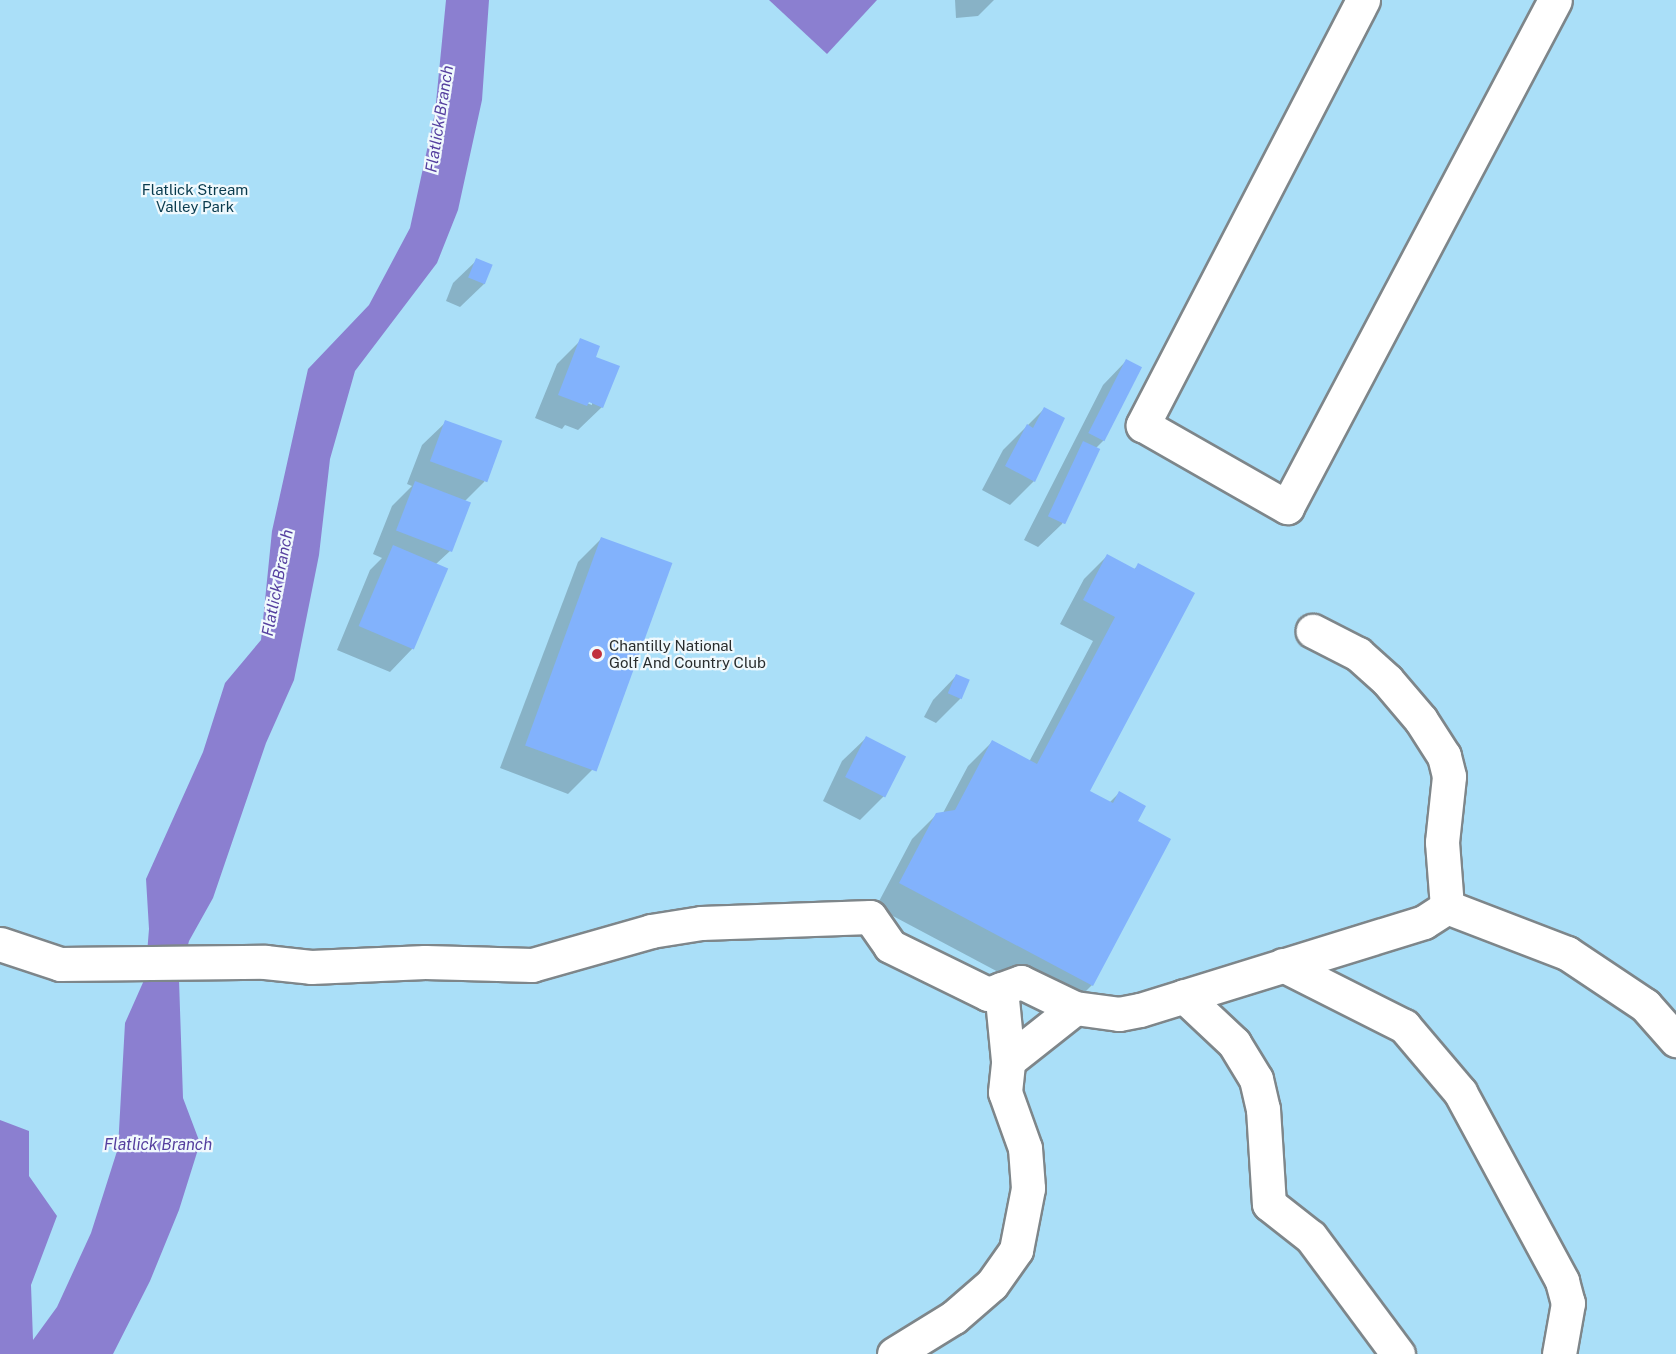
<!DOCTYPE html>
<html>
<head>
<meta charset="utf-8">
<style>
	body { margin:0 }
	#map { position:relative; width:1676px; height:1354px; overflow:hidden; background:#e2ebf0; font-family:"Public Sans",sans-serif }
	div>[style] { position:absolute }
	.green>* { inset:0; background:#aadff8; transform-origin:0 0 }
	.water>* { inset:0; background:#8b7fd0 }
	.shadow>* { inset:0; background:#0003 }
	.building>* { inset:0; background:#82b2fc; transform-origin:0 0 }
	.roads { filter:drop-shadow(2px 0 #7e868a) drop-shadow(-2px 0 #7e868a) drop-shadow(0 2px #7e868a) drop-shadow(0 -2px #7e868a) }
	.minor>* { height:33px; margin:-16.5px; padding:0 16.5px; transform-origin:16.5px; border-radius:16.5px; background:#fff }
	.dots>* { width:16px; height:16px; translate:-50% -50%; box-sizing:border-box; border:3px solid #f0f9fd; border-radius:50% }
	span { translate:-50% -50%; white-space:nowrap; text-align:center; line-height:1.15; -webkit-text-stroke:4.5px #f0f9fd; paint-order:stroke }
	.park-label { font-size:15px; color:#093b4e }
	.poi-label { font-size:15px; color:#292d2e }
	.left { translate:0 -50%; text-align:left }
	.water-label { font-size:16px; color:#553f9f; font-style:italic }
</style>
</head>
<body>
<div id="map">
	<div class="green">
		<div style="left:0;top:0;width:1676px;height:1354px"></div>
	</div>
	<div class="water">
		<div style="clip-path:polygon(446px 0,489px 0,482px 100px,458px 210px,437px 263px,355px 371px,330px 459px,319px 555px,294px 680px,266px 743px,213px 898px,189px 941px,179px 980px,183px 1098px,200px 1143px,179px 1210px,150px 1281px,113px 1354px,0 1354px,0 1120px,29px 1131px,29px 1176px,57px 1216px,31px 1285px,33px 1340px,57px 1307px,91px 1233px,118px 1148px,125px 1023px,145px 978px,149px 929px,146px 879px,203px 752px,225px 683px,261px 640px,272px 531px,308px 369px,369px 305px,410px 228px,435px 113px)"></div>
		<div style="clip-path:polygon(769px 0,877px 0,827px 54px)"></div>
	</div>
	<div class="shadow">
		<div style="clip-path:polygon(955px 0,994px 0,978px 16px,956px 18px)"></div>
		<div style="clip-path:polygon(477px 260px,491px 265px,484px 284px,460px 307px,446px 301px,453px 283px)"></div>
		<div style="clip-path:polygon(evenodd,581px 340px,594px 358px,602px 407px,578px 430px,565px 425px,562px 429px,535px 418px,557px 364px,581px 340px,581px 401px,592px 402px,592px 405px,581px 401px)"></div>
		<div style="clip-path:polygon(1126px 361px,1104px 440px,1096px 448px,1062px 524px,1038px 547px,1024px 540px,1103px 385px)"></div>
		<div style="clip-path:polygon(1044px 409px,1034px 481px,1010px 505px,982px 490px,1003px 450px)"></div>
		<div style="clip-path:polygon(446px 422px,500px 442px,484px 482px,464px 502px,450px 551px,436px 564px,413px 648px,390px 672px,337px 650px,370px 570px,382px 558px,373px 554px,392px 506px,412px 486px,407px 484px,422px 445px)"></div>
		<div style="clip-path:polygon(602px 538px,592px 770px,568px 794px,500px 768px,578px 562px)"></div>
		<div style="clip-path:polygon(1107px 556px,1133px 570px,1139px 565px,1088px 791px,1109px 803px,1119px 793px,1136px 822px,1092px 985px,1068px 1009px,876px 907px,912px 839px,936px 815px,943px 813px,968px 766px,992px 742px,1029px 762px,1093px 641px,1060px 624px,1084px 579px)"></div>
		<div style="clip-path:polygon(956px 676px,960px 699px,936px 723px,924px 717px,933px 700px)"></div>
		<div style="clip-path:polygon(866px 738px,884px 796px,860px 820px,823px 801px,842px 761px)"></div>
	</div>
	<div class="building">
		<div style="left:476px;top:258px;width:18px;height:21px;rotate:22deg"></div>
		<div style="clip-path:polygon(580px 338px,600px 346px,596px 357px,620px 366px,603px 408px,589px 402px,587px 406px,558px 395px)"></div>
		<div style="left:1126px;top:359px;width:18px;height:83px;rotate:27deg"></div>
		<div style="clip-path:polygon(1044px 407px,1065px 418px,1035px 482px,1005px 466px,1027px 424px,1033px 428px)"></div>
		<div style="left:445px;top:420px;width:61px;height:44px;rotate:20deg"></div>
		<div style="left:1083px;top:441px;width:19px;height:83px;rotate:25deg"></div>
		<div style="left:415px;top:481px;width:60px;height:53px;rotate:21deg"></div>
		<div style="left:601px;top:537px;width:76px;height:222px;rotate:20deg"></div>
		<div style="left:393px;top:545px;width:60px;height:88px;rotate:23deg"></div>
		<div style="clip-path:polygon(1107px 554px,1135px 569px,1138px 563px,1195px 593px,1090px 791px,1113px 803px,1119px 791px,1146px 806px,1138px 821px,1171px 839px,1093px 986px,899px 883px,936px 813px,955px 810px,992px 740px,1037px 764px,1115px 617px,1083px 600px)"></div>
		<div style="left:956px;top:674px;width:15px;height:21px;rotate:23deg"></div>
		<div style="left:866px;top:736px;width:45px;height:46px;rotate:27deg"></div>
	</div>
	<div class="roads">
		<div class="minor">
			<div style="left:1363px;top:0;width:479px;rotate:117.4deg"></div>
			<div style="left:1143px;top:425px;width:166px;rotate:29.7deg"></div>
			<div style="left:1287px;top:507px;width:573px;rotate:-62.14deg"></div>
			<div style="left:1447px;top:907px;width:129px;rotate:21deg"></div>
			<div style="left:1567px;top:953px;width:94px;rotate:33.7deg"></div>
			<div style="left:1645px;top:1005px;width:47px;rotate:48.5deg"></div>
			<div style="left:0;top:944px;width:63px;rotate:18.4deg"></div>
			<div style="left:60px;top:964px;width:205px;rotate:-0.6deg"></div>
			<div style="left:265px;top:962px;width:46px;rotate:6.2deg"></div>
			<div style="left:311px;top:967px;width:114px;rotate:-2.5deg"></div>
			<div style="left:425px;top:962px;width:107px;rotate:1.6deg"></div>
			<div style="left:532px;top:965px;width:124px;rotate:-15.9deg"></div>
			<div style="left:651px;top:931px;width:51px;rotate:-9.1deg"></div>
			<div style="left:701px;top:923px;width:169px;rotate:-2deg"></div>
			<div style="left:870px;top:917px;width:35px;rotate:55deg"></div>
			<div style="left:890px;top:946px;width:109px;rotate:26.1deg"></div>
			<div style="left:988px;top:994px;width:35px;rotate:-20deg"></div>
			<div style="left:1021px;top:982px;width:60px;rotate:25.7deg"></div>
			<div style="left:1075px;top:1008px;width:44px;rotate:7.8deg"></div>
			<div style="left:1119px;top:1014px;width:21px;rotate:-11deg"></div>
			<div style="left:1140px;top:1010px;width:297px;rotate:-17.2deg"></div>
			<div style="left:1424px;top:922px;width:27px;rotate:-33deg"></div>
			<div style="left:1447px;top:907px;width:65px;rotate:-94.4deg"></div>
			<div style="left:1442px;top:842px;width:66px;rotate:-83.9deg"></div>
			<div style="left:1449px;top:776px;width:21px;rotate:-104deg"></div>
			<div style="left:1444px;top:756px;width:43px;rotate:-122.6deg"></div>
			<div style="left:1421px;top:720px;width:52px;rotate:-130.4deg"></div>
			<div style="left:1387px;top:680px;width:39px;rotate:-138deg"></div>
			<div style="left:1358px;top:654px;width:51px;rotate:-152.9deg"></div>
			<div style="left:1283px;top:965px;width:136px;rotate:26.8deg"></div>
			<div style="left:1404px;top:1026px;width:87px;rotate:49.7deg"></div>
			<div style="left:1460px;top:1092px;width:215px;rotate:61.6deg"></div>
			<div style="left:1562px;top:1281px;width:23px;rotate:75deg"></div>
			<div style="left:1568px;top:1303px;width:52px;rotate:100deg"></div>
			<div style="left:1001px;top:989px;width:72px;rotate:84.4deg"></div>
			<div style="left:1008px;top:1061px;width:85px;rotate:-38.3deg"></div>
			<div style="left:1184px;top:996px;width:69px;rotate:43.2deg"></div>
			<div style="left:1234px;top:1043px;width:42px;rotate:58.6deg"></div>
			<div style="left:1256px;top:1079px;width:31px;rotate:77deg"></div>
			<div style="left:1263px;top:1109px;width:95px;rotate:86.4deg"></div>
			<div style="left:1269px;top:1204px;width:53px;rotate:38.2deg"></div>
			<div style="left:1311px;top:1237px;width:146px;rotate:53.4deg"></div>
			<div style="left:894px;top:1354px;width:70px;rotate:-31.7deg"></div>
			<div style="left:954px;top:1317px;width:50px;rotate:-41deg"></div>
			<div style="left:992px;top:1284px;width:42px;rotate:-54.8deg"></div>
			<div style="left:1016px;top:1250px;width:63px;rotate:-79deg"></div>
			<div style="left:1028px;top:1188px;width:40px;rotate:-94.3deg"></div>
			<div style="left:1025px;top:1148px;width:59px;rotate:-109.7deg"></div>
			<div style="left:1005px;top:1092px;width:31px;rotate:-84deg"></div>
		</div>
	</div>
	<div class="dots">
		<div style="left:597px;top:654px;background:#c1313c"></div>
	</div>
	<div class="park-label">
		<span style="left:195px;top:198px">Flatlick Stream<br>Valley Park</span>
	</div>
	<div class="poi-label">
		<span class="left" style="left:609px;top:654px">Chantilly National<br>Golf And Country Club</span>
	</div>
	<div class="water-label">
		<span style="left:440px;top:119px;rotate:-81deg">Flatlick Branch</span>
		<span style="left:278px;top:583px;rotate:-79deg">Flatlick Branch</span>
		<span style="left:158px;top:1145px">Flatlick Branch</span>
	</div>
</div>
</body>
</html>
